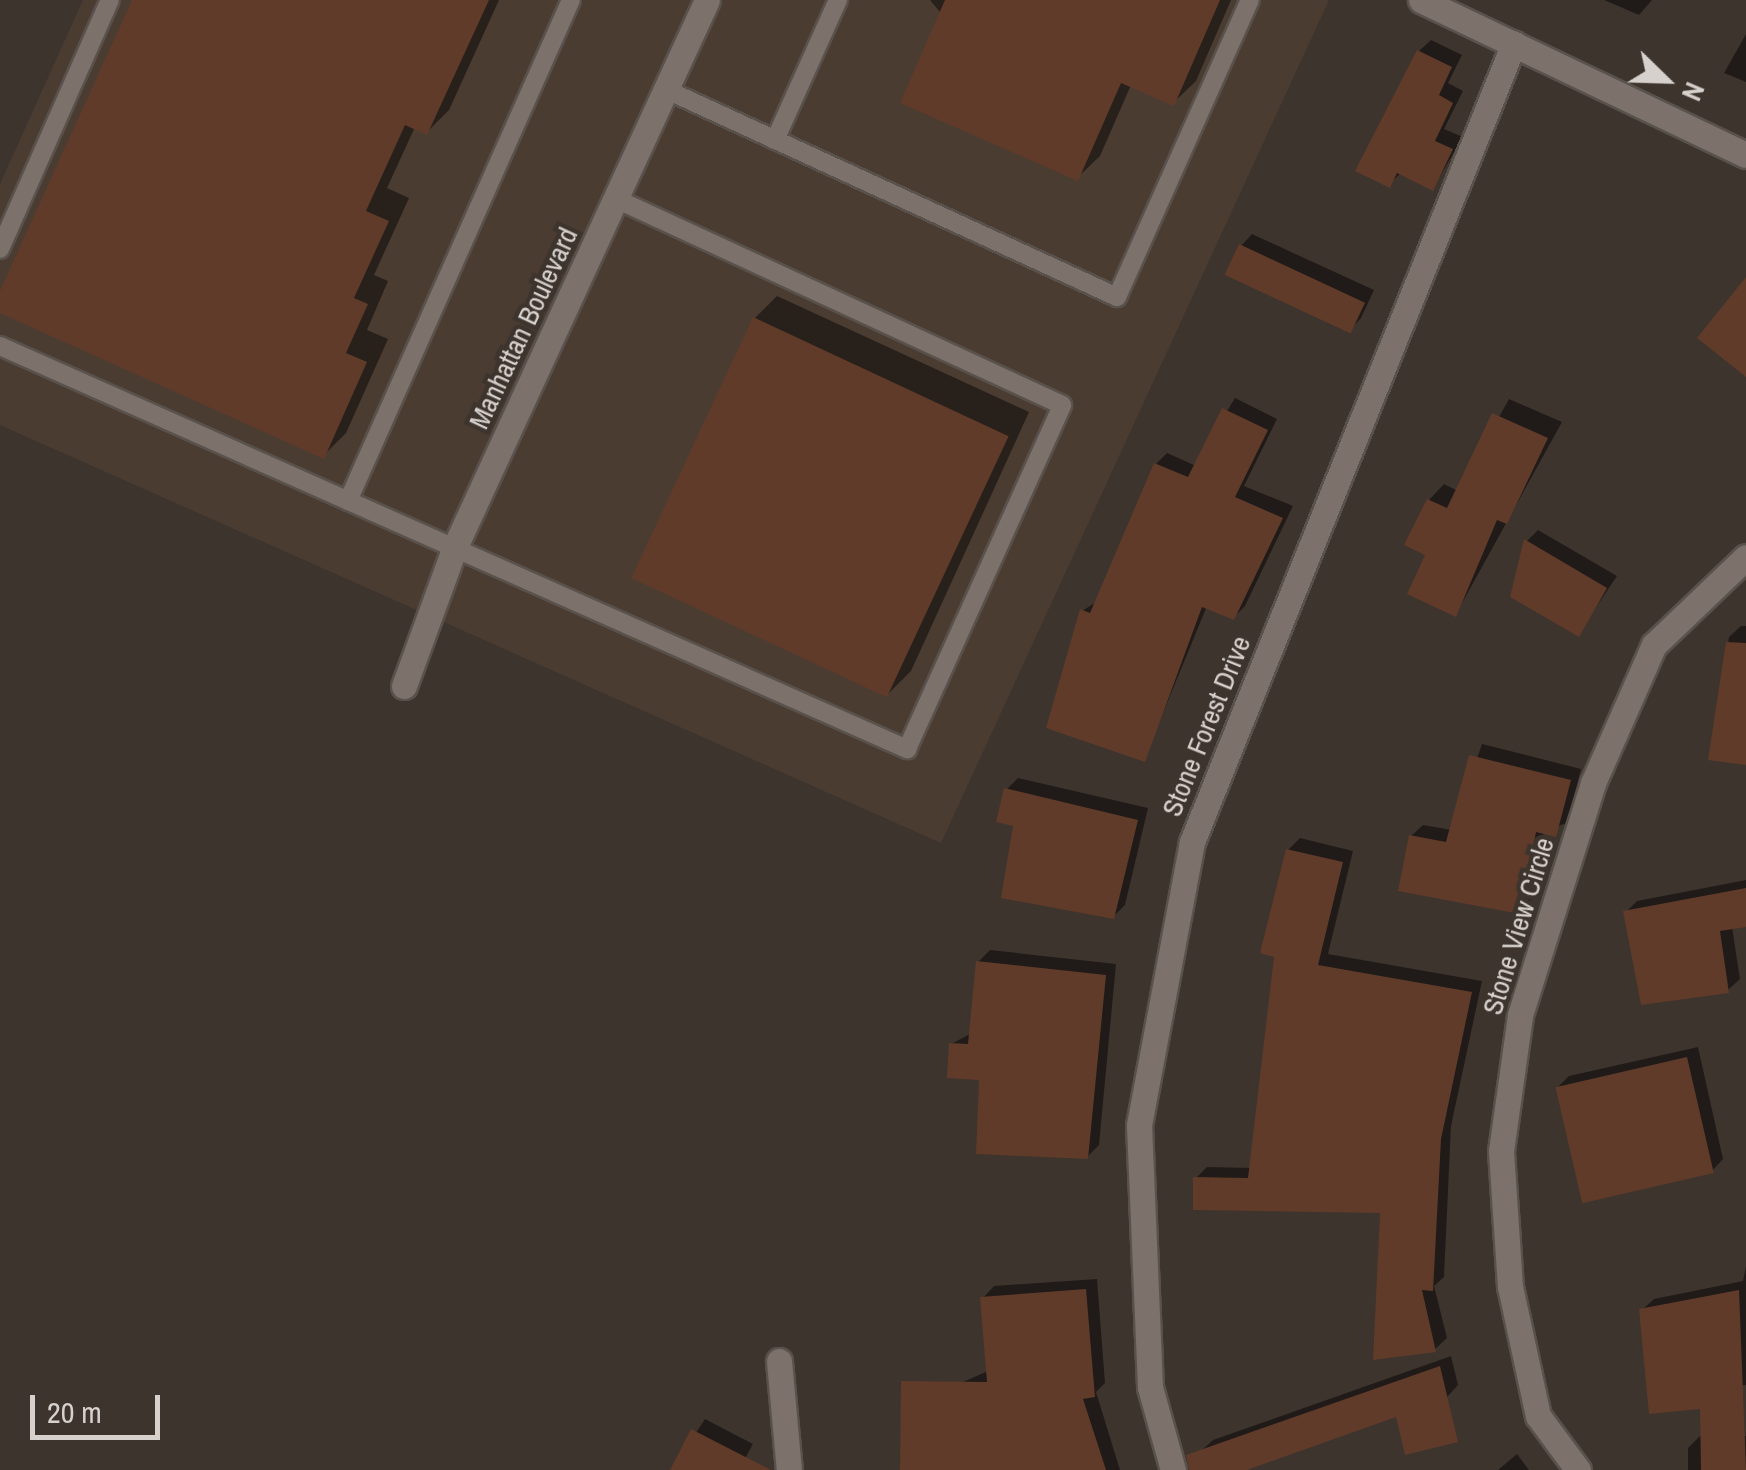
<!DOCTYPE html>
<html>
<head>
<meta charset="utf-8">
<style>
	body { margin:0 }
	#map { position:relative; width:1746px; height:1470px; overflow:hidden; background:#3d342d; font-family:"Archivo Narrow",sans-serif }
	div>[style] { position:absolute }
	.built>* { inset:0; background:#4b3c32 }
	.shadow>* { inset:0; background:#0007 }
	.building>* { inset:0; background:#603b2a; transform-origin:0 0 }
	.roads { filter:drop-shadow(2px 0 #59524c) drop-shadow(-2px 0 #59524c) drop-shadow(0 2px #59524c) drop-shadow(0 -2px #59524c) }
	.service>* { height:18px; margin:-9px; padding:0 9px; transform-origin:9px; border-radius:9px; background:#7d726b }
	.minor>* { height:25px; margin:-12.5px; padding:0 12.5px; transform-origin:12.5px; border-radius:12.5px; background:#7d726b }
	span { translate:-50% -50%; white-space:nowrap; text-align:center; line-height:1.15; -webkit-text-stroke:9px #3d342d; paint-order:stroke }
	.street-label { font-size:28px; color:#d7d1ce }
	.north { position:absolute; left:1616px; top:30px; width:100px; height:100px; -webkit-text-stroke:8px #3d342d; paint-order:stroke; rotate:113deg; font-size:28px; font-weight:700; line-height:40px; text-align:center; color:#d7d1ce }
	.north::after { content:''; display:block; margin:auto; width:35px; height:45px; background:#d7d1ce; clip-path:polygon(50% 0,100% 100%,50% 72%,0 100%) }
	.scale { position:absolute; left:30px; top:1395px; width:130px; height:45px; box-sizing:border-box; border:5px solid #d7d1ce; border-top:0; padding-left:12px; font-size:30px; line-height:35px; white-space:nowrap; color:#d7d1ce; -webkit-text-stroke:8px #3d342d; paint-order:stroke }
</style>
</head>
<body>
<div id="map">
	<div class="built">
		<div style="clip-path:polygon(83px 0,1329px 0,941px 843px,0 425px,0 184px)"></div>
	</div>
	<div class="shadow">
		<div style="clip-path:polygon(135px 0,499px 0,449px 110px,427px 132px,415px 127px,387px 188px,409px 198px,374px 275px,388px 281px,367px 330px,388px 339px,346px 433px,323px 456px,0 310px)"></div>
		<div style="clip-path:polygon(930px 0,1231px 0,1196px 81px,1173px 103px,1131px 85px,1100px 156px,1077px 178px)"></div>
		<div style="clip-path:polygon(1604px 0,1652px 0,1639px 15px)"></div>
		<div style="clip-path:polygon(1746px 34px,1746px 82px,1724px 73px)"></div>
		<div style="clip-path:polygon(1431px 40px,1462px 55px,1448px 83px,1463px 91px,1444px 129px,1463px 137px,1433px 188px,1402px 172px,1389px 184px,1419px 51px)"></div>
		<div style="clip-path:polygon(1252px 234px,1374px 290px,1361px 318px,1350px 330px,1241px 246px)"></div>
		<div style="clip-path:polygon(777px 296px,1029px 412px,911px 671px,888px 694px,755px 318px)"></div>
		<div style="clip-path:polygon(1235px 398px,1277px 419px,1244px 486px,1293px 506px,1245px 606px,1234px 617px,1207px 606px,1144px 759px,1082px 611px,1098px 601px,1156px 464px,1167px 453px,1194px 465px)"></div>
		<div style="clip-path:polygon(1509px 399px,1562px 422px,1456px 614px,1429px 554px,1429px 500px,1444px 484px,1458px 491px)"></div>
		<div style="clip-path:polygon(1538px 530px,1617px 576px,1578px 634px,1527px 541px)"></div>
		<div style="clip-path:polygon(1741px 626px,1746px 626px,1746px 763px,1711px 758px,1729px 637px)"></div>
		<div style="clip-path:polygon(1482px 744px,1581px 769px,1567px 823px,1544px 831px,1531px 900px,1520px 912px,1411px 836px,1423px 825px,1452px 830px)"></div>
		<div style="clip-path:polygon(1018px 778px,1148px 808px,1125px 905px,1114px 916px,1016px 824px,1006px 790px)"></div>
		<div style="clip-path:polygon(1300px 838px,1353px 851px,1328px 954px,1482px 981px,1451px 1126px,1444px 1277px,1434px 1286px,1447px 1338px,1435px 1349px,1383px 1210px,1196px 1178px,1207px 1167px,1252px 1168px,1288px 850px)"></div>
		<div style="clip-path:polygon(1746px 880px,1746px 924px,1732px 927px,1740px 979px,1728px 990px,1626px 912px,1637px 901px)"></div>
		<div style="clip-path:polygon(990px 950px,1116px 964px,1099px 1145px,1087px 1157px,951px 1044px,972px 1033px,978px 962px)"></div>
		<div style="clip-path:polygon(1698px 1047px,1723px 1159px,1712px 1171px,1557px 1088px,1569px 1076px)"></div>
		<div style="clip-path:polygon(1746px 1266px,1746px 1385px,1649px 1391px,1642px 1310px,1654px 1299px,1743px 1281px)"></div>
		<div style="clip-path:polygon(1097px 1279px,1105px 1383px,1096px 1392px,1120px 1470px,992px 1470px,963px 1382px,988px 1371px,983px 1298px,994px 1286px)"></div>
		<div style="clip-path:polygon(1451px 1356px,1458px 1385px,1447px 1397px,1239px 1470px,1208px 1470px,1201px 1451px,1213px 1440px)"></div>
		<div style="clip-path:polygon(705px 1419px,753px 1444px,739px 1470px,672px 1470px)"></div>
		<div style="clip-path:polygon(1700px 1436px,1746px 1436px,1746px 1470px,1688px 1470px,1688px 1448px)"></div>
		<div style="clip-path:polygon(1517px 1454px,1529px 1470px,1498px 1470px)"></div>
	</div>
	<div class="building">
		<div style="clip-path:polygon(132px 0,489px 0,427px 135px,405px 125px,366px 211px,389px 221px,354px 298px,368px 304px,346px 353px,367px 362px,324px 459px,0 313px,0 291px)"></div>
		<div style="clip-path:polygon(945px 0,1220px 0,1174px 106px,1121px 83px,1078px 181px,900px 103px)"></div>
		<div style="clip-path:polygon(1417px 50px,1452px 67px,1439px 95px,1453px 103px,1435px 141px,1453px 149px,1433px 191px,1397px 173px,1390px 188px,1355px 171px)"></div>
		<div style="left:1239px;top:244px;width:139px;height:34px;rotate:25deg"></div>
		<div style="clip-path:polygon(1746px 277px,1746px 377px,1697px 338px)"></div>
		<div style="left:753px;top:317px;width:282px;height:288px;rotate:25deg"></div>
		<div style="clip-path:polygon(1222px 408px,1268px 430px,1235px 497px,1283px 518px,1234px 620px,1202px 607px,1145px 762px,1046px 728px,1080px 609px,1090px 613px,1154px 463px,1188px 477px)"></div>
		<div style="clip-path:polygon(1492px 413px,1548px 438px,1507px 524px,1497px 520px,1456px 617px,1407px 594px,1425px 555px,1404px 545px,1427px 499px,1447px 508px)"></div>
		<div style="clip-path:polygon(1524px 539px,1607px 588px,1579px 637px,1510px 597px)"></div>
		<div style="clip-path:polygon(1726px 642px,1746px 643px,1746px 765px,1708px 760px)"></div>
		<div style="clip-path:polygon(1469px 755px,1571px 780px,1556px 837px,1536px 832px,1520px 914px,1398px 891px,1409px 835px,1446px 842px)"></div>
		<div style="clip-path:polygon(1004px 788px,1138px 820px,1114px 919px,1001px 898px,1013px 826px,996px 822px)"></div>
		<div style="clip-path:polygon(1286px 849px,1343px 862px,1318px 965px,1472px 992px,1441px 1139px,1433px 1291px,1422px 1290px,1436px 1352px,1373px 1360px,1380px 1213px,1193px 1210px,1193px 1177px,1248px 1178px,1274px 957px,1260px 953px)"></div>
		<div style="clip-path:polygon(1746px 888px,1746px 927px,1720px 931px,1729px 993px,1641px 1005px,1623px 911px)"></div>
		<div style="clip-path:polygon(976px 961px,1106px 975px,1088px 1159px,976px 1154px,979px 1080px,947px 1078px,949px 1043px,968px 1044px)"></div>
		<div style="left:1687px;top:1057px;width:119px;height:135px;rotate:77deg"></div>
		<div style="clip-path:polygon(1086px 1289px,1095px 1397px,1083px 1399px,1106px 1470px,900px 1470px,901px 1381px,987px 1382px,980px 1297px)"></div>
		<div style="clip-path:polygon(1739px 1290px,1746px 1470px,1701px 1470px,1700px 1409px,1649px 1414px,1639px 1309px)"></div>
		<div style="clip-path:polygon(1440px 1366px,1458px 1442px,1405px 1455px,1396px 1417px,1247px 1470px,1189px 1470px,1186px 1455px)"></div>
		<div style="clip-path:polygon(691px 1429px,771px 1470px,670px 1470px)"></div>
	</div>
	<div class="roads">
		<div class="service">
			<div style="left:667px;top:90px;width:495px;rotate:24.7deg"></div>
			<div style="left:1117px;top:297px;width:325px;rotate:-65.9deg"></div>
			<div style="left:775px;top:140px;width:154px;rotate:-65.8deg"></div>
			<div style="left:0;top:249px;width:272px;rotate:-66.2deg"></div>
			<div style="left:0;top:346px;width:993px;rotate:23.96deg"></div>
			<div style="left:907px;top:749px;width:377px;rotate:-65.7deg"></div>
			<div style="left:1062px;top:405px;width:491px;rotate:-155.2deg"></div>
			<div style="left:348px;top:501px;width:548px;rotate:-66.01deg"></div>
		</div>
		<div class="minor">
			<div style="left:1421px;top:0;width:360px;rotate:25.5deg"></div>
			<div style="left:404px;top:686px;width:146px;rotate:-69.9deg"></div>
			<div style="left:454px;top:549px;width:604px;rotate:-65.26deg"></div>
			<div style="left:779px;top:1361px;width:109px;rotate:84.8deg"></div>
			<div style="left:1173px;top:1470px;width:86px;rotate:-105.5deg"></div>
			<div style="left:1150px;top:1387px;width:262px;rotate:-92.4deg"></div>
			<div style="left:1139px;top:1125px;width:288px;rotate:-79.4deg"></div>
			<div style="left:1192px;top:842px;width:861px;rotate:-68.05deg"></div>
			<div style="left:1578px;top:1470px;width:67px;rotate:-126.5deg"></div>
			<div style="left:1538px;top:1416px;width:132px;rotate:-102.2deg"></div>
			<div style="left:1510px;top:1287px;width:136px;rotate:-93.8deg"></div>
			<div style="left:1501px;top:1151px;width:137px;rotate:-82deg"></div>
			<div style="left:1520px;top:1015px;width:243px;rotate:-72.5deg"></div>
			<div style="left:1593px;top:783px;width:151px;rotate:-66.2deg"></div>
			<div style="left:1654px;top:645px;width:127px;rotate:-43.7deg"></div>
		</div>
	</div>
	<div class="street-label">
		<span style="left:523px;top:328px;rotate:-65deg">Manhattan Boulevard</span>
		<span style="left:1206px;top:726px;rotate:-68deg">Stone Forest Drive</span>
		<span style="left:1518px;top:926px;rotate:-73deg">Stone View Circle</span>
	</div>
	<div class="north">N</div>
	<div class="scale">20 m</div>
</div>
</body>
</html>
